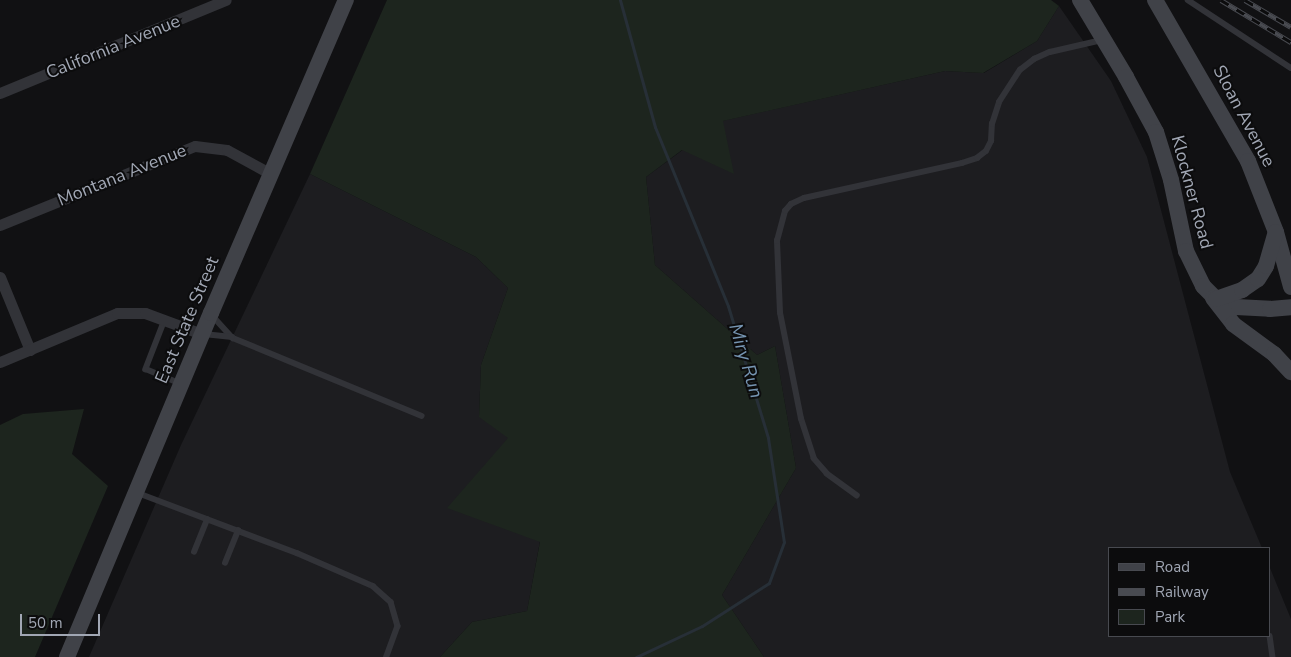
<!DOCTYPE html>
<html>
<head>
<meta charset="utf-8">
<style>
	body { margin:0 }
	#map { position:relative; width:1291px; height:657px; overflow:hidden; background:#111113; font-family:"Nunito Sans",sans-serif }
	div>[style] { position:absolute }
	.built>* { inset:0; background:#1d1d20 }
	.green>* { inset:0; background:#1d251e }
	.stream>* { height:3px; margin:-1.5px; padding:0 1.5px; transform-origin:1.5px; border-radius:1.5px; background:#272f37 }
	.lane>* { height:5.5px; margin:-2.75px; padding:0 2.75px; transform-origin:2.75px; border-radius:2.75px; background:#323338 }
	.street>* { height:11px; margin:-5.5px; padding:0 5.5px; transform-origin:5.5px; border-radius:5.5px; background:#323338 }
	.secondary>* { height:16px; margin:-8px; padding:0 8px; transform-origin:8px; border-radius:8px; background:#404248 }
	.rail>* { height:5px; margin-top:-2.5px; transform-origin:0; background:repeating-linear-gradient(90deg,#0c0c0d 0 9px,#494b51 0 18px); box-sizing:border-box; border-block:1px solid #494b51 }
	span { translate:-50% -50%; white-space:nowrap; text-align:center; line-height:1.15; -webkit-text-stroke:4px #0c0c0d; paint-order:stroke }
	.street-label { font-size:18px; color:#a1a7b4 }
	.water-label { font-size:19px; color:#7695b2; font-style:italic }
	.legend { position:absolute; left:1108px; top:547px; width:162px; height:90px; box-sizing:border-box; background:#0c0c0d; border:1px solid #484a50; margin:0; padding:6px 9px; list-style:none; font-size:15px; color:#a1a7b4 }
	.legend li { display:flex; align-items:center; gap:10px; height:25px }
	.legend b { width:25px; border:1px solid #484a50 }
	.scale { position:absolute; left:20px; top:614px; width:80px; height:22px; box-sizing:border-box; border:2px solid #a1a7b4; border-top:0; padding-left:6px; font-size:15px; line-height:18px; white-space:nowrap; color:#a1a7b4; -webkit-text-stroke:4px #0c0c0d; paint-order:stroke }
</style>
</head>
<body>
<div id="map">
	<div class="built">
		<div style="clip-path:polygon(1059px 6px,1111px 81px,1147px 157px,1230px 472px,1262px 548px,1110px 548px,1110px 636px,1270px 636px,1270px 568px,1291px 619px,1291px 657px,764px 657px,722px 595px,796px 468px,775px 346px,757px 355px,655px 265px,646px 177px,722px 121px,945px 71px,984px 73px,1037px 41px)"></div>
		<div style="clip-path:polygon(310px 174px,476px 257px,508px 288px,481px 365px,479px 416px,508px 437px,540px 541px,527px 611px,472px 622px,440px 657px,89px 657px,181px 445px)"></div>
	</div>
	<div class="green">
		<div style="clip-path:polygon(387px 0,1051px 0,1059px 6px,1037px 41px,983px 73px,945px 71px,723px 121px,734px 174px,682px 150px,646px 177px,655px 265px,757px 355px,775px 346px,796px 468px,722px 595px,764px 657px,440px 657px,472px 622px,527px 611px,540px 542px,447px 508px,508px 438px,479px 417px,481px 365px,508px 288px,476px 257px,310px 174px)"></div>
		<div style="clip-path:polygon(84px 409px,72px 454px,108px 486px,35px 657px,0 657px,0 425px,23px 414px)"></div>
	</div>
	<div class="stream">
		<div style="left:620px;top:0;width:132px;rotate:74.6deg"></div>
		<div style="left:655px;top:127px;width:193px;rotate:67.8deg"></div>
		<div style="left:728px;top:306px;width:138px;rotate:73.1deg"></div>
		<div style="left:768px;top:438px;width:105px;rotate:81.3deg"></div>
		<div style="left:784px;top:542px;width:44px;rotate:110.1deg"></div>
		<div style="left:769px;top:583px;width:80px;rotate:147.3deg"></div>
		<div style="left:702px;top:626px;width:73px;rotate:154.8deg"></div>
	</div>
	<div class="lane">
		<div style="left:1188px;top:0;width:123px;rotate:33.4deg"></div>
		<div style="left:212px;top:315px;width:31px;rotate:48deg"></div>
		<div style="left:233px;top:338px;width:204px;rotate:22.4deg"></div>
		<div style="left:165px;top:320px;width:53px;rotate:111.2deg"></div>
		<div style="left:146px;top:369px;width:38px;rotate:23deg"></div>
		<div style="left:204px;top:334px;width:28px;rotate:6deg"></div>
		<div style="left:138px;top:493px;width:170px;rotate:20.7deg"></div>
		<div style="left:297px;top:553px;width:83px;rotate:23.5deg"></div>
		<div style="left:373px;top:586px;width:24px;rotate:42deg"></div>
		<div style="left:391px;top:602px;width:25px;rotate:74deg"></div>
		<div style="left:398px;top:626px;width:33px;rotate:110deg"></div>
		<div style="left:857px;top:496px;width:37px;rotate:-144deg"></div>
		<div style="left:827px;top:474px;width:20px;rotate:-131deg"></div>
		<div style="left:814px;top:459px;width:42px;rotate:-108deg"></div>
		<div style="left:801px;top:419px;width:108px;rotate:-101.2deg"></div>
		<div style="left:780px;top:313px;width:72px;rotate:-92.4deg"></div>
		<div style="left:777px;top:241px;width:31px;rotate:-75deg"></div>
		<div style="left:785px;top:211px;width:9px;rotate:-49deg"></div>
		<div style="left:791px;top:204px;width:14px;rotate:-25deg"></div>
		<div style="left:804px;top:198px;width:162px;rotate:-12.5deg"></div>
		<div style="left:962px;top:163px;width:16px;rotate:-18deg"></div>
		<div style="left:977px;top:158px;width:11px;rotate:-38deg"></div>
		<div style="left:986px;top:151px;width:11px;rotate:-63deg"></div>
		<div style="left:991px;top:141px;width:17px;rotate:-87deg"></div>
		<div style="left:992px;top:124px;width:23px;rotate:-72deg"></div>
		<div style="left:999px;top:102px;width:38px;rotate:-57deg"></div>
		<div style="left:1020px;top:70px;width:18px;rotate:-38deg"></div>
		<div style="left:1034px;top:59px;width:17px;rotate:-24deg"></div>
		<div style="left:1050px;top:52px;width:53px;rotate:-13deg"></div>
		<div style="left:194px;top:552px;width:35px;rotate:-68deg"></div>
		<div style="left:225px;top:563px;width:35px;rotate:-68deg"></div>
		<div style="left:1270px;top:636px;width:21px;rotate:82deg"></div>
	</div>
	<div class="street">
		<div style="left:0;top:93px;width:244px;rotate:-22.4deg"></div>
		<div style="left:0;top:225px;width:210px;rotate:-22.1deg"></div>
		<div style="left:195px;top:146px;width:32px;rotate:7deg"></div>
		<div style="left:227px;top:150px;width:50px;rotate:28.6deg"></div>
		<div style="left:0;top:277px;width:79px;rotate:67.7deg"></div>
		<div style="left:0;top:362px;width:127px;rotate:-22.7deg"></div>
		<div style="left:117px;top:313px;width:28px"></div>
		<div style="left:145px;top:313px;width:61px;rotate:20.2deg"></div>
	</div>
	<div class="secondary">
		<div style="left:1080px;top:0;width:90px;rotate:59.1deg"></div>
		<div style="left:1126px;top:77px;width:63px;rotate:61.4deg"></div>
		<div style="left:1156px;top:132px;width:50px;rotate:72.6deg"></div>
		<div style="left:1171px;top:180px;width:73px;rotate:78.1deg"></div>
		<div style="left:1186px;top:251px;width:39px;rotate:64deg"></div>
		<div style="left:1203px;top:286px;width:18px;rotate:45deg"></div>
		<div style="left:1216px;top:299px;width:22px;rotate:22deg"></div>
		<div style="left:1236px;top:307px;width:34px;rotate:3deg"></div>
		<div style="left:1270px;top:309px;width:21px;rotate:-5deg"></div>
		<div style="left:1155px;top:0;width:186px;rotate:60deg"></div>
		<div style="left:1248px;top:161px;width:76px;rotate:68.5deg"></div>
		<div style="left:1276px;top:232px;width:57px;rotate:74.7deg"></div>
		<div style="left:1213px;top:298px;width:33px;rotate:52deg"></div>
		<div style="left:1233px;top:324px;width:51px;rotate:36.2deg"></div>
		<div style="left:1274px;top:354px;width:25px;rotate:47deg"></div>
		<div style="left:1216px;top:299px;width:28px;rotate:-19deg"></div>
		<div style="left:1242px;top:290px;width:19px;rotate:-35deg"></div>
		<div style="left:1258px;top:279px;width:15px;rotate:-58deg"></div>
		<div style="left:1266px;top:266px;width:35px;rotate:-74deg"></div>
		<div style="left:67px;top:657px;width:373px;rotate:-67.3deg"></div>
		<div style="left:211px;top:313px;width:341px;rotate:-66.7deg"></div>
	</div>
	<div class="rail">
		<div style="left:1221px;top:0;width:82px;rotate:31deg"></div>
		<div style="left:1245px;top:0;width:53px;rotate:30.4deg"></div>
	</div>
	<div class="street-label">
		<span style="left:113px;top:47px;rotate:-22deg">California Avenue</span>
		<span style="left:1244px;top:116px;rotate:62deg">Sloan Avenue</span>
		<span style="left:122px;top:175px;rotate:-22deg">Montana Avenue</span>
		<span style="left:1192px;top:192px;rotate:75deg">Klockner Road</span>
		<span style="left:187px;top:320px;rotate:-67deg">East State Street</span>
	</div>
	<div class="water-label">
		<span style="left:745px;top:361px;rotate:73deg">Miry Run</span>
	</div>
	<ul class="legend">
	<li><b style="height:6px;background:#404248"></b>Road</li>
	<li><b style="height:6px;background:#494b51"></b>Railway</li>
	<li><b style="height:14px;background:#1d251e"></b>Park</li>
	</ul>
	<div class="scale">50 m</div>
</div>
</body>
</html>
